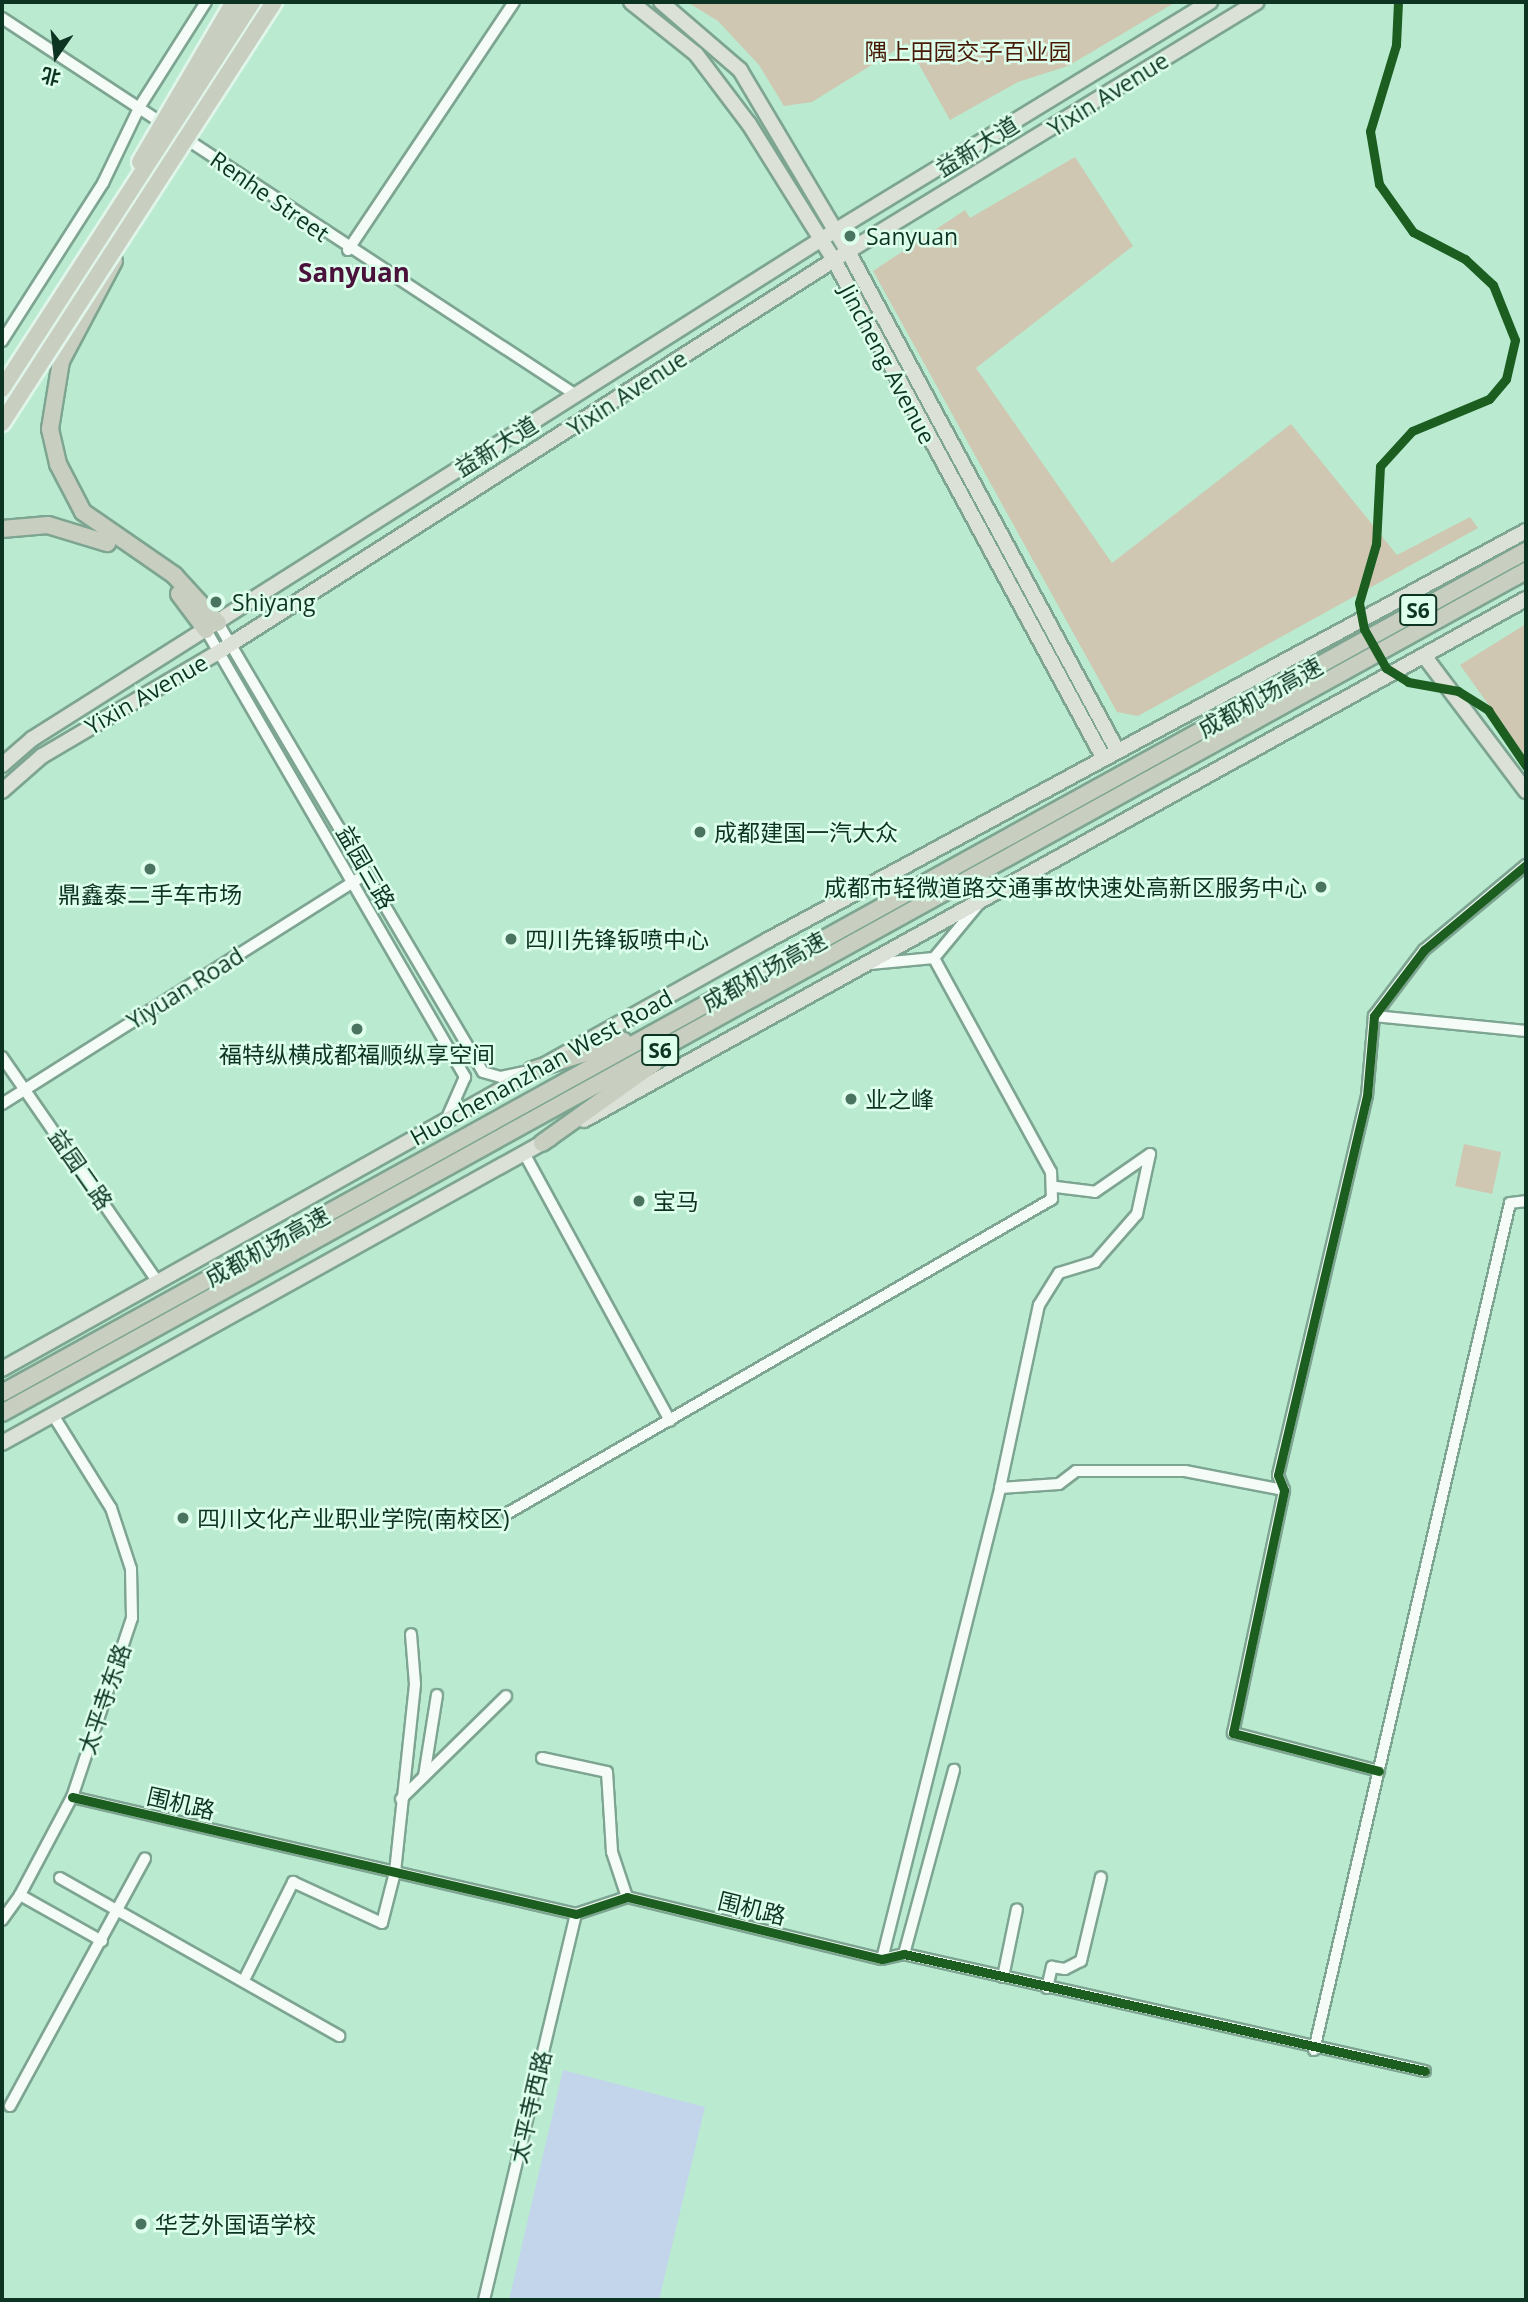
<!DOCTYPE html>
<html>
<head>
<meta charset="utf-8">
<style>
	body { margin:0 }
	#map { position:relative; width:1528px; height:2302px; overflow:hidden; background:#baebd1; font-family:"Open Sans","Noto Sans SC",sans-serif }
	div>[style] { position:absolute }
	.green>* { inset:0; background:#cfc7b1; transform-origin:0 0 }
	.water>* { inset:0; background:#c2d5ea }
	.roads { filter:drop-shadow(2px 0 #7da591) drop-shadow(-2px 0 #7da591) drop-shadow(0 2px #7da591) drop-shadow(0 -2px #7da591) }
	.minor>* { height:10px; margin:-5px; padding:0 5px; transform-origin:5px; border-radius:5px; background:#f5fcf8 }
	.major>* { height:14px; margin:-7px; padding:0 7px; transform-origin:7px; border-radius:7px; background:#dbe1d6 }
	.highway>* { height:16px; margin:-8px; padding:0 8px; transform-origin:8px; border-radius:8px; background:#c9cfc0 }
	.bridges { filter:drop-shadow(2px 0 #e0f6ea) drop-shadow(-2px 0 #e0f6ea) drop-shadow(0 2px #e0f6ea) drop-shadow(0 -2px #e0f6ea) }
	.highway-bridge>* { height:16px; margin:-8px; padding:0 8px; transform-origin:8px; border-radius:8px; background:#c9cfc0 }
	.cycleway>* { height:9px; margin:-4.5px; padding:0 4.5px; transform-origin:4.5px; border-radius:4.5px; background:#1b5e20 }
	.dots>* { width:19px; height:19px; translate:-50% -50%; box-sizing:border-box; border:4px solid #ddffec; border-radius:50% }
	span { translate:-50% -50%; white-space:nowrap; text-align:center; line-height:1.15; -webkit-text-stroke:5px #ddffec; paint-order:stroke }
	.shield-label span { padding:2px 5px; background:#ddffec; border:2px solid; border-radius:5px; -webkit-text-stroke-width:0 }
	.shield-label { font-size:21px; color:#0d3422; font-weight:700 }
	.park-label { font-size:23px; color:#471906 }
	.street-label { font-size:23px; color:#0d3422 }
	.poi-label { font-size:23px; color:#0d3422 }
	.left { translate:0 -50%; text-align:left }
	.right { translate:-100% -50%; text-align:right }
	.quarter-label { font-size:26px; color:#4a113b; font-weight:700 }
	.frame { position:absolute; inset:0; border:4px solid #0d3422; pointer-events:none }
	.north { position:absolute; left:21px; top:21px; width:70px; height:70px; -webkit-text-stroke:5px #ddffec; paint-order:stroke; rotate:194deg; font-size:19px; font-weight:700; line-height:28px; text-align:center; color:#0d3422 }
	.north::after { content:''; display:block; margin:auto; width:24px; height:32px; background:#0d3422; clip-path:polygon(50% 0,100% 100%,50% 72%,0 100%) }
</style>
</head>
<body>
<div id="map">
	<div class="green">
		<div style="clip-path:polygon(687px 2px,1176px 2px,1068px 66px,1018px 82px,950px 120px,907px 43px,812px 102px,784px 106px,759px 65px,718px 21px)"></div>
		<div style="clip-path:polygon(1075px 157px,1133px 246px,976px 368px,1112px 563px,1291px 424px,1397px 555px,1470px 517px,1478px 528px,1138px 716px,1117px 712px,873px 271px,965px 210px,970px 218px)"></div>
		<div style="clip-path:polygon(1526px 624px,1526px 757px,1460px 665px)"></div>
		<div style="left:1464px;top:1144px;width:38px;height:43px;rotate:12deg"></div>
	</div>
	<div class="water">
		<div style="clip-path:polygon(563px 2070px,705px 2107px,659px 2300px,509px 2300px)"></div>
	</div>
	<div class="roads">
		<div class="minor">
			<div style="left:2px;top:18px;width:687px;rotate:33.3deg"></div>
			<div style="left:348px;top:250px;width:298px;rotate:-56.2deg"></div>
			<div style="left:2px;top:341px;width:188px;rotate:-57.4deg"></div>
			<div style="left:103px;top:183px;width:85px;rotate:-64.3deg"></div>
			<div style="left:140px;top:106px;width:123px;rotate:-57.6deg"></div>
			<div style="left:218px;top:623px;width:521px;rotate:59.45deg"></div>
			<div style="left:483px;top:1072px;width:19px;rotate:16deg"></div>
			<div style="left:501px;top:1077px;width:29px;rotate:-12deg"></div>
			<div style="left:206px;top:630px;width:517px;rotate:59.91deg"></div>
			<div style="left:465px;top:1077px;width:47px;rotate:113.8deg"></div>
			<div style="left:870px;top:964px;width:64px;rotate:-5.4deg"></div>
			<div style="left:934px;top:958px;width:69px;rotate:-50.3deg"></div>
			<div style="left:1374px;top:1016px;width:153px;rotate:5.6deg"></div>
			<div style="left:2px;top:1057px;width:274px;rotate:55.3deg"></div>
			<div style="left:2px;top:1104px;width:425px;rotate:-32.3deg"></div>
			<div style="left:524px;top:1153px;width:305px;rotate:61.4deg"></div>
			<div style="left:1056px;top:1187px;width:39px;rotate:7deg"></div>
			<div style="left:1095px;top:1192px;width:67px;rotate:-34.6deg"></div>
			<div style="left:53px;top:1415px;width:110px;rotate:58.1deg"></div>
			<div style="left:111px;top:1508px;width:64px;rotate:71.8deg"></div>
			<div style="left:131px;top:1569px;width:49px;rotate:88.8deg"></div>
			<div style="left:132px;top:1618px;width:189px;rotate:108.5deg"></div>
			<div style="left:72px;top:1797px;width:111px;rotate:118deg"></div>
			<div style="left:20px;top:1895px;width:94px;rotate:29.3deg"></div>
			<div style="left:1000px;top:1488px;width:59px;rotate:-3.9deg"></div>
			<div style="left:1059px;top:1484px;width:21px;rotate:-37deg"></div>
			<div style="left:1076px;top:1471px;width:109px"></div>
			<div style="left:1185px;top:1471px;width:101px;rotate:10.9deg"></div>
			<div style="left:508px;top:1513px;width:628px;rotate:-29.99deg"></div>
			<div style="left:1052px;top:1199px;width:27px;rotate:-92deg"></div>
			<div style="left:1051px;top:1172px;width:244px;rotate:-118.7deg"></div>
			<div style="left:542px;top:1758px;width:66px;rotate:12.2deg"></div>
			<div style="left:607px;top:1772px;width:80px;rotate:86.4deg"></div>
			<div style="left:612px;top:1852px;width:47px;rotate:71.6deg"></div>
			<div style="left:1379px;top:1771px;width:151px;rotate:-165.4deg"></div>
			<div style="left:1233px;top:1733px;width:248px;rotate:-78.1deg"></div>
			<div style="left:1284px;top:1490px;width:16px;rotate:-112deg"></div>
			<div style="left:1278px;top:1475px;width:389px;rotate:-76.8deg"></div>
			<div style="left:1367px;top:1096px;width:80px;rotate:-85deg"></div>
			<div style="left:1374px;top:1016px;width:83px;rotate:-52.9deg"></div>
			<div style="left:1424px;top:950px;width:133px;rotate:-39.8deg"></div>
			<div style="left:424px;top:1776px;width:82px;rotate:-80.9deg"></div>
			<div style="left:72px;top:1797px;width:517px;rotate:13.07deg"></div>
			<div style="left:576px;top:1914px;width:54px;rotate:-18.4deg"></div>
			<div style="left:627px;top:1897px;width:262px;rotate:13.7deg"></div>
			<div style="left:882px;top:1959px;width:23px;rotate:-13deg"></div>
			<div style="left:904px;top:1954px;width:534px;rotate:12.66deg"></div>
			<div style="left:401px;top:1799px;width:147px;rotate:-44.4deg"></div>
			<div style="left:60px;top:1878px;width:321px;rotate:29.5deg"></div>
			<div style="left:2px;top:1920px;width:31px;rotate:-54deg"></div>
			<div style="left:904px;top:1954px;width:191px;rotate:-74.8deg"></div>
			<div style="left:882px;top:1959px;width:486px;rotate:-75.9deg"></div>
			<div style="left:1000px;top:1488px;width:187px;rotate:-78deg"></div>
			<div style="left:1039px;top:1305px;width:38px;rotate:-58deg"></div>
			<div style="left:1059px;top:1273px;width:38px;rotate:-17deg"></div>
			<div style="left:1095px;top:1262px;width:64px;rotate:-48.8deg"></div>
			<div style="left:1137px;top:1214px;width:61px;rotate:-77.8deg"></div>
			<div style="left:1003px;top:1977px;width:69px;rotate:-78.4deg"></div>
			<div style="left:244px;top:1980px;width:110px;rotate:-63.4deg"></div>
			<div style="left:293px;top:1882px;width:98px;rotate:24.7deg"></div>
			<div style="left:382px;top:1923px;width:53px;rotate:-75.7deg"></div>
			<div style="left:395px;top:1872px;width:189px;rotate:-83.9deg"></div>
			<div style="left:415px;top:1684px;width:50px;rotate:-94.6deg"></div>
			<div style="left:1047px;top:1988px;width:22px;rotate:-77deg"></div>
			<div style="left:1052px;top:1967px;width:13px;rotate:9deg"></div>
			<div style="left:1065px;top:1969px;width:18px;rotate:-27deg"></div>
			<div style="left:1081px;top:1961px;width:86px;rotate:-76.6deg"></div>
			<div style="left:1314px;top:2050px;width:869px;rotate:-76.97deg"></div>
			<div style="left:1510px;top:1203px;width:16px;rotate:-7deg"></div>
			<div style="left:10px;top:2106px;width:282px;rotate:-61.4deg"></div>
			<div style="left:484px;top:2300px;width:397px;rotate:-76.6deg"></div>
		</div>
		<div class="major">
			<div style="left:631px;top:2px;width:83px;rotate:38.7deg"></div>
			<div style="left:696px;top:54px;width:88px;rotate:52.9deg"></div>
			<div style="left:749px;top:124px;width:160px;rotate:58deg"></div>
			<div style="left:834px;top:260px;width:565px;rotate:61.58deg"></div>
			<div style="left:661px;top:2px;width:104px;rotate:40.7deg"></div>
			<div style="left:740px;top:70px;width:215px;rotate:59.3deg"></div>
			<div style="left:850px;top:255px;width:562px;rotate:61.66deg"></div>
			<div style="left:1425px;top:657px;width:168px;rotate:53deg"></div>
			<div style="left:2px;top:765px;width:40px;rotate:-41deg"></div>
			<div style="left:32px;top:739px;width:933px;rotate:-32.34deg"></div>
			<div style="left:820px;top:240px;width:457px;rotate:-31.4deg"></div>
			<div style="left:2px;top:791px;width:53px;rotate:-41.2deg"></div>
			<div style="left:42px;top:756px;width:203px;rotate:-30.5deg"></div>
			<div style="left:217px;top:653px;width:732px;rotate:-32.5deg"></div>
			<div style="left:834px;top:260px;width:495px;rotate:-31.4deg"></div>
			<div style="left:584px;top:1120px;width:1076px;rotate:-28.95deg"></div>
			<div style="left:2px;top:1369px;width:878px;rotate:-29.25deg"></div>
			<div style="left:768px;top:940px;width:861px;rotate:-28.35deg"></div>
			<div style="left:2px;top:1443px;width:628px;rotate:-29.05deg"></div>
		</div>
		<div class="highway">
			<div style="left:114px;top:261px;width:113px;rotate:117.9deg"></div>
			<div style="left:61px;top:361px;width:69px;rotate:99.2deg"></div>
			<div style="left:50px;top:429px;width:36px;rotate:77deg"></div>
			<div style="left:58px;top:464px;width:54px;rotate:62.5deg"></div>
			<div style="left:83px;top:512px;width:111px;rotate:34.7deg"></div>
			<div style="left:174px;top:575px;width:65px;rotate:47.5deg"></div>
			<div style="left:2px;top:529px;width:46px;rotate:-5deg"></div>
			<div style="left:48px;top:525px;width:62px;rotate:17deg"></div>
			<div style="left:179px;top:594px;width:45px;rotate:53.1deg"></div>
			<div style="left:532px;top:1070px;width:96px;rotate:-17.7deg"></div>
			<div style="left:542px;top:1143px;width:138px;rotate:-35.5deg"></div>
			<div style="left:2px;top:1393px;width:1741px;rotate:-28.92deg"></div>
			<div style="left:2px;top:1413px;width:1741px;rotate:-28.92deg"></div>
		</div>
	</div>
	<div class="bridges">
		<div class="highway-bridge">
			<div style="left:140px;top:162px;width:186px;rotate:-59.6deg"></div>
			<div style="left:2px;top:389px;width:461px;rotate:-57.1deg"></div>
			<div style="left:2px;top:423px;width:501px;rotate:-57.13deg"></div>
		</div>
	</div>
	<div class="cycleway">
		<div style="left:1398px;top:2px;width:43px;rotate:92.7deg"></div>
		<div style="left:1396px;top:45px;width:90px;rotate:106.8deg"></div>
		<div style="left:1370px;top:131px;width:54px;rotate:80.4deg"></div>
		<div style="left:1379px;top:184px;width:59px;rotate:54.7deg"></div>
		<div style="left:1413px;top:232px;width:59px;rotate:27.4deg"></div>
		<div style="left:1465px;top:259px;width:38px;rotate:43deg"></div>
		<div style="left:1493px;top:285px;width:59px;rotate:68.2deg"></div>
		<div style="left:1515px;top:340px;width:40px;rotate:103deg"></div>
		<div style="left:1506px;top:379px;width:26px;rotate:130deg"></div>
		<div style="left:1489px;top:399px;width:83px;rotate:157.4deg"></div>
		<div style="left:1412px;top:431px;width:47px;rotate:132.4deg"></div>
		<div style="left:1380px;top:466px;width:78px;rotate:92.9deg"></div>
		<div style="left:1376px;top:544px;width:61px;rotate:106.1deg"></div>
		<div style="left:1359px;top:603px;width:26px;rotate:79deg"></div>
		<div style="left:1364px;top:629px;width:45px;rotate:60.6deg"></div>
		<div style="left:1386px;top:668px;width:26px;rotate:32deg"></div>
		<div style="left:1408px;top:682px;width:51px;rotate:10.2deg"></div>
		<div style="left:1458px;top:691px;width:36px;rotate:32deg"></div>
		<div style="left:1488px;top:710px;width:68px;rotate:55.8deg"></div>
		<div style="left:1379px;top:1771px;width:151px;rotate:-165.4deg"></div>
		<div style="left:1233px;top:1733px;width:248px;rotate:-78.1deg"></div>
		<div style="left:1284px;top:1490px;width:16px;rotate:-112deg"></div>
		<div style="left:1278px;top:1475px;width:389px;rotate:-76.8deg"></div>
		<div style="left:1367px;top:1096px;width:80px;rotate:-85deg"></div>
		<div style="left:1374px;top:1016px;width:83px;rotate:-52.9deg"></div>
		<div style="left:1424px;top:950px;width:133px;rotate:-39.8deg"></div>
		<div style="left:72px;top:1797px;width:517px;rotate:13.07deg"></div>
		<div style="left:576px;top:1914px;width:54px;rotate:-18.4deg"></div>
		<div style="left:627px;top:1897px;width:262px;rotate:13.7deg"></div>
		<div style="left:882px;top:1959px;width:23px;rotate:-13deg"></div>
		<div style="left:904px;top:1954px;width:534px;rotate:12.66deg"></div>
	</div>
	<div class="dots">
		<div style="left:850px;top:236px;background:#4a745f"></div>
		<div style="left:216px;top:602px;background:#4a745f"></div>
		<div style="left:700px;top:832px;background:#4a745f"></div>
		<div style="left:150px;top:869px;background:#4a745f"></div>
		<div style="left:1321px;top:887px;background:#4a745f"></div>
		<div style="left:511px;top:939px;background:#4a745f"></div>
		<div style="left:357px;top:1029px;background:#4a745f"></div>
		<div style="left:851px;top:1099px;background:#4a745f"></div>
		<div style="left:639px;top:1201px;background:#4a745f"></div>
		<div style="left:183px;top:1518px;background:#4a745f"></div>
		<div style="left:141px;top:2224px;background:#4a745f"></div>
	</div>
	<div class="shield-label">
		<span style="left:1418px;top:610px">S6</span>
		<span style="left:660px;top:1050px">S6</span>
	</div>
	<div class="park-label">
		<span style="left:968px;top:51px">隅上田园交子百业园</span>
	</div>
	<div class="street-label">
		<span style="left:1108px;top:94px;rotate:-32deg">Yixin Avenue</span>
		<span style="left:977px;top:146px;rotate:-32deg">益新大道</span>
		<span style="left:270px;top:196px;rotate:35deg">Renhe Street</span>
		<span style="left:888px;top:364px;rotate:62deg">Jincheng Avenue</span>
		<span style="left:627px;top:393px;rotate:-33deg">Yixin Avenue</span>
		<span style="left:496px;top:446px;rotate:-32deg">益新大道</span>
		<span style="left:146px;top:694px;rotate:-30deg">Yixin Avenue</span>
		<span style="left:1260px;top:697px;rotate:-29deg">成都机场高速</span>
		<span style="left:366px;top:867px;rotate:60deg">益园三路</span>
		<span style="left:764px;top:971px;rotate:-29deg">成都机场高速</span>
		<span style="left:185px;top:988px;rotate:-32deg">Yiyuan Road</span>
		<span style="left:541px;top:1067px;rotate:-29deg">Huochenanzhan West Road</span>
		<span style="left:81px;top:1169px;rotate:55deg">益园二路</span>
		<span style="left:267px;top:1246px;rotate:-29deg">成都机场高速</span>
		<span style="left:104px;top:1699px;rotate:-71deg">太平寺东路</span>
		<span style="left:181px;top:1803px;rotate:13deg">围机路</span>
		<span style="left:752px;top:1908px;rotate:14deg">围机路</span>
		<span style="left:530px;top:2107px;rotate:-77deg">太平寺西路</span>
	</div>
	<div class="poi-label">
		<span class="left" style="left:866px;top:236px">Sanyuan</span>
		<span class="left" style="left:232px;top:602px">Shiyang</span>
		<span class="left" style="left:714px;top:832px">成都建国一汽大众</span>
		<span class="right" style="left:1307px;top:887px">成都市轻微道路交通事故快速处高新区服务中心</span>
		<span style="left:150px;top:894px">鼎鑫泰二手车市场</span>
		<span class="left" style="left:525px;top:939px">四川先锋钣喷中心</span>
		<span style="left:357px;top:1054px">福特纵横成都福顺纵享空间</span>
		<span class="left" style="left:865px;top:1099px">业之峰</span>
		<span class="left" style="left:653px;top:1201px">宝马</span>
		<span class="left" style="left:197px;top:1518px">四川文化产业职业学院(南校区)</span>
		<span class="left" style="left:155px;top:2224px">华艺外国语学校</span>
	</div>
	<div class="quarter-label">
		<span style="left:354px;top:273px">Sanyuan</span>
	</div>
	<div class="frame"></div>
	<div class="north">北</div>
</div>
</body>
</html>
